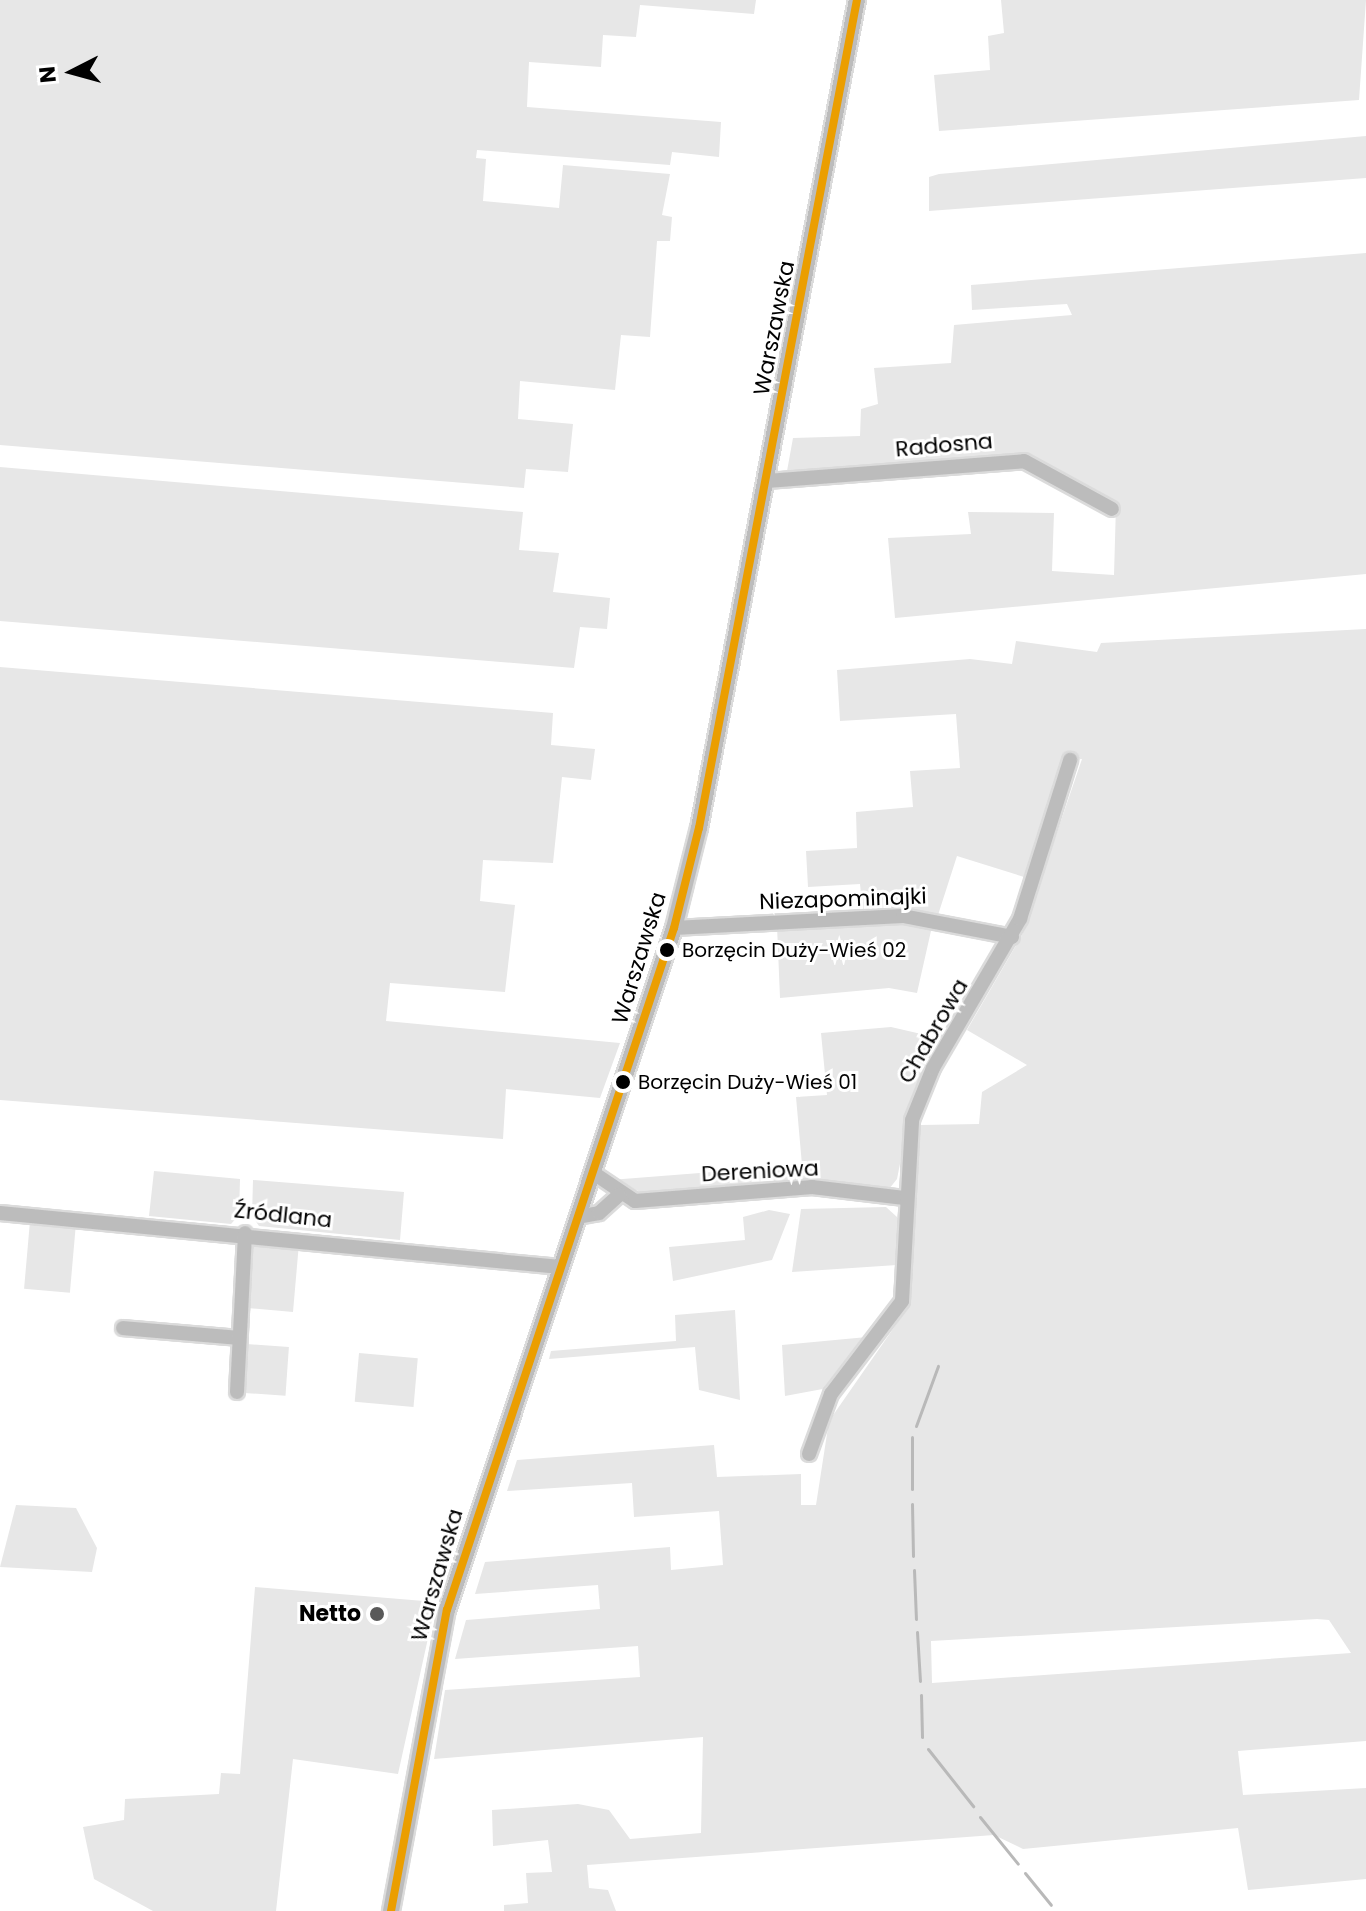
<!DOCTYPE html>
<html>
<head>
<meta charset="utf-8">
<style>
	body { margin:0 }
	#map { position:relative; width:1366px; height:1911px; overflow:hidden; background:#fff; font-family:Poppins,sans-serif }
	div>[style] { position:absolute }
	.green>* { inset:0; background:#e7e7e7; transform-origin:0 0 }
	.stream>* { height:3px; margin:-1.5px; padding:0 1.5px; transform-origin:1.5px; border-radius:1.5px; background:#b9b9b9 }
	.roads { filter:drop-shadow(2px 0 #dbdbdb) drop-shadow(-2px 0 #dbdbdb) drop-shadow(0 2px #dbdbdb) drop-shadow(0 -2px #dbdbdb) }
	.minor>* { height:14px; margin:-7px; padding:0 7px; transform-origin:7px; border-radius:7px; background:#bcbcbc }
	.major>* { height:16px; margin:-8px; padding:0 8px; transform-origin:8px; border-radius:8px; background:#bcbcbc }
	.bus-1>* { height:8px; margin:-4px; padding:0 4px; transform-origin:4px; border-radius:4px; background:#eb9e00 }
	.dots>* { width:22px; height:22px; translate:-50% -50%; box-sizing:border-box; border:4px solid #fff; border-radius:50% }
	span { translate:-50% -50%; white-space:nowrap; text-align:center; line-height:1.15; -webkit-text-stroke:6px #fff; paint-order:stroke }
	.bus-label { font-size:20px; color:#000 }
	.left { translate:0 -50%; text-align:left }
	.street-label { font-size:22px; color:#000 }
	.poi-label { font-size:22px; color:#000; font-weight:700 }
	.right { translate:-100% -50%; text-align:right }
	.north { position:absolute; left:32px; top:32px; width:80px; height:80px; -webkit-text-stroke:6px #fff; paint-order:stroke; rotate:264deg; font-size:22px; font-weight:700; line-height:32px; text-align:center; color:#000 }
	.north::after { content:''; display:block; margin:auto; width:28px; height:36px; background:#000; clip-path:polygon(50% 0,100% 100%,50% 72%,0 100%) }
</style>
</head>
<body>
<div id="map">
	<div class="green">
		<div style="clip-path:polygon(0 0,756px 0,754px 14px,640px 5px,636px 37px,603px 35px,601px 67px,529px 62px,527px 107px,721px 122px,719px 157px,672px 152px,670px 165px,477px 150px,476px 158px,486px 159px,483px 201px,559px 208px,563px 165px,670px 174px,662px 215px,672px 217px,670px 241px,657px 241px,650px 337px,621px 335px,615px 390px,520px 381px,518px 419px,573px 424px,568px 472px,526px 469px,524px 488px,0 445px)"></div>
		<div style="clip-path:polygon(1001px 0,1366px 0,1359px 100px,939px 131px,934px 75px,990px 70px,988px 36px,1004px 33px)"></div>
		<div style="clip-path:polygon(1366px 136px,1366px 178px,929px 211px,929px 177px,939px 174px)"></div>
		<div style="clip-path:polygon(1366px 253px,1366px 574px,895px 618px,888px 538px,971px 534px,968px 512px,1054px 513px,1052px 571px,1114px 575px,1116px 505px,1029px 456px,787px 471px,793px 438px,860px 436px,861px 409px,878px 404px,874px 368px,951px 363px,954px 325px,1072px 315px,1067px 304px,972px 310px,971px 285px)"></div>
		<div style="clip-path:polygon(0 467px,523px 512px,519px 550px,559px 553px,553px 592px,610px 598px,607px 629px,580px 627px,574px 668px,0 621px)"></div>
		<div style="clip-path:polygon(evenodd,1366px 629px,1366px 1741px,1238px 1751px,1243px 1795px,1366px 1788px,1366px 1879px,1248px 1890px,1238px 1828px,1023px 1849px,994px 1835px,587px 1865px,589px 1888px,608px 1890px,616px 1911px,504px 1911px,504px 1905px,528px 1903px,526px 1873px,552px 1872px,548px 1840px,493px 1846px,492px 1810px,578px 1804px,609px 1810px,630px 1839px,701px 1833px,703px 1737px,434px 1759px,445px 1690px,640px 1677px,638px 1646px,455px 1659px,466px 1620px,600px 1609px,598px 1585px,475px 1594px,485px 1562px,670px 1547px,671px 1570px,723px 1565px,719px 1511px,634px 1517px,632px 1483px,507px 1491px,517px 1460px,714px 1445px,717px 1477px,801px 1474px,801px 1505px,816px 1505px,829px 1421px,909px 1306px,921px 1125px,979px 1124px,982px 1092px,1027px 1065px,967px 1030px,1022px 935px,1082px 759px,1064px 760px,1024px 877px,957px 856px,938px 915px,863px 913px,860px 884px,808px 887px,806px 851px,857px 848px,856px 812px,913px 807px,910px 771px,960px 768px,956px 714px,840px 721px,837px 670px,970px 659px,1012px 664px,1016px 641px,1097px 652px,1101px 643px,1366px 629px,1317px 1619px,1329px 1620px,1351px 1653px,932px 1683px,931px 1641px,1317px 1619px)"></div>
		<div style="clip-path:polygon(0 667px,553px 713px,551px 745px,595px 749px,591px 780px,562px 777px,553px 863px,483px 860px,480px 901px,515px 905px,505px 992px,390px 983px,386px 1021px,620px 1043px,600px 1098px,506px 1089px,503px 1139px,0 1100px)"></div>
		<div style="clip-path:polygon(933px 922px,917px 993px,889px 988px,780px 998px,777px 926px)"></div>
		<div style="clip-path:polygon(891px 1027px,943px 1039px,914px 1093px,897px 1179px,889px 1189px,803px 1179px,646px 1194px,610px 1180px,802px 1165px,796px 1097px,827px 1095px,821px 1033px)"></div>
		<div style="clip-path:polygon(154px 1171px,240px 1179px,239px 1215px,231px 1224px,149px 1216px)"></div>
		<div style="clip-path:polygon(253px 1180px,404px 1192px,400px 1240px,259px 1226px,252px 1216px)"></div>
		<div style="clip-path:polygon(886px 1207px,897px 1217px,897px 1265px,792px 1272px,801px 1209px)"></div>
		<div style="clip-path:polygon(769px 1210px,790px 1214px,772px 1260px,673px 1281px,669px 1247px,745px 1240px,743px 1217px)"></div>
		<div style="left:30px;top:1221px;width:46px;height:68px;rotate:5deg"></div>
		<div style="clip-path:polygon(261px 1240px,299px 1243px,293px 1312px,247px 1308px,251px 1249px)"></div>
		<div style="clip-path:polygon(735px 1310px,740px 1400px,699px 1390px,695px 1347px,549px 1359px,551px 1351px,676px 1341px,675px 1315px)"></div>
		<div style="clip-path:polygon(867px 1337px,828px 1388px,785px 1396px,782px 1345px)"></div>
		<div style="left:247px;top:1344px;width:42px;height:49px;rotate:4deg"></div>
		<div style="left:359px;top:1353px;width:59px;height:49px;rotate:5deg"></div>
		<div style="clip-path:polygon(16px 1505px,76px 1508px,97px 1548px,92px 1572px,0 1567px)"></div>
		<div style="clip-path:polygon(255px 1587px,436px 1602px,398px 1774px,293px 1759px,276px 1911px,153px 1911px,94px 1879px,83px 1827px,124px 1820px,125px 1799px,219px 1794px,221px 1773px,240px 1774px)"></div>
	</div>
	<div class="stream">
		<div style="left:916px;top:1426px;width:64px;rotate:-69.9deg"></div>
		<div style="left:912px;top:1489px;width:52px;rotate:-90deg"></div>
		<div style="left:912px;top:1504px;width:52px;rotate:88.9deg"></div>
		<div style="left:914px;top:1570px;width:49px;rotate:87.7deg"></div>
		<div style="left:917px;top:1632px;width:49px;rotate:86.5deg"></div>
		<div style="left:921px;top:1695px;width:42px;rotate:88.6deg"></div>
		<div style="left:928px;top:1749px;width:73px;rotate:51.7deg"></div>
		<div style="left:980px;top:1817px;width:60px;rotate:51deg"></div>
		<div style="left:1025px;top:1873px;width:41px;rotate:50.9deg"></div>
	</div>
	<div class="roads">
		<div class="minor">
			<div style="left:767px;top:481px;width:258px;rotate:-4.4deg"></div>
			<div style="left:1024px;top:461px;width:100px;rotate:28.6deg"></div>
			<div style="left:674px;top:928px;width:229px;rotate:-3deg"></div>
			<div style="left:903px;top:916px;width:111px;rotate:10.9deg"></div>
			<div style="left:592px;top:1172px;width:52px;rotate:34deg"></div>
			<div style="left:635px;top:1201px;width:178px;rotate:-4.5deg"></div>
			<div style="left:812px;top:1187px;width:93px;rotate:6.8deg"></div>
			<div style="left:0;top:1213px;width:563px;rotate:5.51deg"></div>
			<div style="left:577px;top:1217px;width:22px;rotate:-10deg"></div>
			<div style="left:599px;top:1213px;width:27px;rotate:-42deg"></div>
			<div style="left:123px;top:1328px;width:116px;rotate:4.9deg"></div>
			<div style="left:237px;top:1392px;width:159px;rotate:-87.1deg"></div>
			<div style="left:809px;top:1454px;width:64px;rotate:-69.9deg"></div>
			<div style="left:831px;top:1394px;width:117px;rotate:-52.6deg"></div>
			<div style="left:902px;top:1301px;width:181px;rotate:-86.8deg"></div>
			<div style="left:912px;top:1120px;width:56px;rotate:-68deg"></div>
			<div style="left:933px;top:1068px;width:173px;rotate:-59.7deg"></div>
			<div style="left:1020px;top:919px;width:167px;rotate:-72.5deg"></div>
		</div>
		<div class="major">
			<div style="left:391px;top:1911px;width:306px;rotate:-79.5deg"></div>
			<div style="left:447px;top:1610px;width:719px;rotate:-71.59deg"></div>
			<div style="left:674px;top:928px;width:103px;rotate:-76deg"></div>
			<div style="left:699px;top:828px;width:843px;rotate:-79.2deg"></div>
		</div>
	</div>
	<div class="bus-1">
		<div style="left:391px;top:1911px;width:306px;rotate:-79.5deg"></div>
		<div style="left:447px;top:1610px;width:719px;rotate:-71.59deg"></div>
		<div style="left:674px;top:928px;width:103px;rotate:-76deg"></div>
		<div style="left:699px;top:828px;width:843px;rotate:-79.2deg"></div>
	</div>
	<div class="dots">
		<div style="left:667px;top:950px;background:#000"></div>
		<div style="left:623px;top:1082px;background:#000"></div>
		<div style="left:377px;top:1614px;background:#595959"></div>
	</div>
	<div class="bus-label">
		<span class="left" style="left:682px;top:950px">Borzęcin Duży-Wieś 02</span>
		<span class="left" style="left:638px;top:1082px">Borzęcin Duży-Wieś 01</span>
	</div>
	<div class="street-label">
		<span style="left:774px;top:328px;rotate:-79deg">Warszawska</span>
		<span style="left:944px;top:445px;rotate:-5deg">Radosna</span>
		<span style="left:843px;top:899px;rotate:-2deg">Niezapominajki</span>
		<span style="left:639px;top:958px;rotate:-73deg">Warszawska</span>
		<span style="left:933px;top:1031px;rotate:-60deg">Chabrowa</span>
		<span style="left:760px;top:1171px;rotate:-3deg">Dereniowa</span>
		<span style="left:283px;top:1215px;rotate:6deg">Źródlana</span>
		<span style="left:437px;top:1575px;rotate:-74deg">Warszawska</span>
	</div>
	<div class="poi-label">
		<span class="right" style="left:361px;top:1614px">Netto</span>
	</div>
	<div class="north">N</div>
</div>
</body>
</html>
